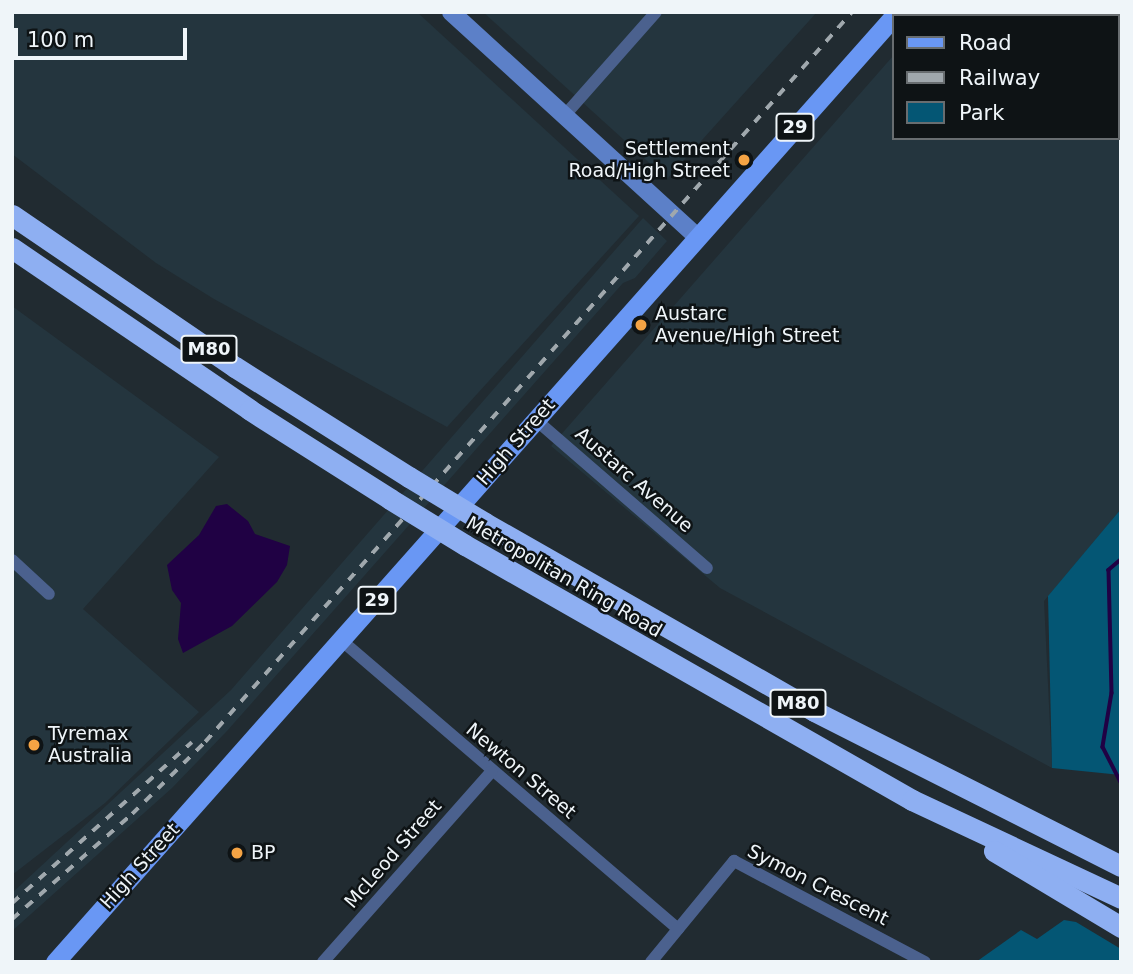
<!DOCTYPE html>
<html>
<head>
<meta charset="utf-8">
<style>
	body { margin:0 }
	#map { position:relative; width:1133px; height:974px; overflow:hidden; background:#212b31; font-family:"DejaVu Sans",sans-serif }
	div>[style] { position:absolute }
	.built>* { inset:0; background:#24353e }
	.green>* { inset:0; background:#045674 }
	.water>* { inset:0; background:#200144 }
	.stream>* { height:3.5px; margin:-1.75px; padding:0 1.75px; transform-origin:1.75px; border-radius:1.75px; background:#200144 }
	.street>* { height:12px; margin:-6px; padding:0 6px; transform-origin:6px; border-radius:6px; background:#4b618e }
	.secondary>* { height:18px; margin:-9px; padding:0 9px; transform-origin:9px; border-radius:9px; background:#5c80c8 }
	.primary>* { height:19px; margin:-9.5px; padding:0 9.5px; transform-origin:9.5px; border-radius:9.5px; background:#6997f4 }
	.highway>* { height:21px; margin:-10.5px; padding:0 10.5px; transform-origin:10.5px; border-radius:10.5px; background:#8eaff2 }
	.rail>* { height:3.5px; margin-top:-1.75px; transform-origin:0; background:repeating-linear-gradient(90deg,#a0a8ad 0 9px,transparent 0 18px) }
	.highway-bridge>* { height:21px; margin:-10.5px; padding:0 10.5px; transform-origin:10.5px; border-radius:10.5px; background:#8eaff2 }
	.dots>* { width:19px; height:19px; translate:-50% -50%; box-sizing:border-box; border:4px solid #0e1315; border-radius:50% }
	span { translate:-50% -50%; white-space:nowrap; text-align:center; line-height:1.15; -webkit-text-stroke:5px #0e1315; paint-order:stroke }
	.shield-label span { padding:2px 5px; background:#0e1315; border:2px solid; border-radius:5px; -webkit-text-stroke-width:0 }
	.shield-label { font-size:18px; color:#eff5f9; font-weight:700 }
	.poi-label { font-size:19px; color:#eff5f9 }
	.right { translate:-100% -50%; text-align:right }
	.left { translate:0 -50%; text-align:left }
	.street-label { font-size:19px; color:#eff5f9 }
	.frame { position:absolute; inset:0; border:14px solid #eff5f9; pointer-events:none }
	.legend { position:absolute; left:892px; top:14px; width:228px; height:126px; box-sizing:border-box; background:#0e1315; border:2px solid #686d70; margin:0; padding:9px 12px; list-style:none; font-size:21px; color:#eff5f9 }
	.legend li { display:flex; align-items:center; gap:14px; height:35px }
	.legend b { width:35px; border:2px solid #686d70 }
	.scale { position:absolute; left:14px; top:28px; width:173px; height:32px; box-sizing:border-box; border:4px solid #eff5f9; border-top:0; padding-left:9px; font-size:21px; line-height:24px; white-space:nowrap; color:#eff5f9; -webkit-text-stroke:5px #0e1315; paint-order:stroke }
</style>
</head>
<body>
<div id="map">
	<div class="built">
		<div style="clip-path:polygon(12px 12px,417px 12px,639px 216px,447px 427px,214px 299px,156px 263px,12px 154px)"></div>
		<div style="clip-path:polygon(483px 12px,817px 12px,667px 179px)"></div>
		<div style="clip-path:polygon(931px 12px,1121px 12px,1121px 509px,1044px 601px,1052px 768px,720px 588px,551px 446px,893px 56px,893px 138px,1117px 138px,1117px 16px,928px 16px)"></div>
		<div style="clip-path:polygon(643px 218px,667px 241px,635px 278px,623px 283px,227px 731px,172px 788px,12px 931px,12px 893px,231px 690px)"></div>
		<div style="clip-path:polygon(12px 306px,219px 457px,83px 609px,199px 712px,105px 803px,12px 875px)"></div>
	</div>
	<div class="green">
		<div style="clip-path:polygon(1121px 509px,1121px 775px,1052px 768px,1048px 596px)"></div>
		<div style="clip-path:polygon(1064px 920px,1076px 922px,1121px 949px,1121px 962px,976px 962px,1021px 930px,1037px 939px)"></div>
	</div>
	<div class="water">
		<div style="clip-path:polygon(227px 504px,248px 521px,255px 534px,290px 546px,287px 565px,277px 582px,232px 626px,183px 653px,178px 639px,181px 603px,172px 590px,167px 565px,199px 535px,216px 506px)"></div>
	</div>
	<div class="stream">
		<div style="left:1121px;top:560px;width:16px;rotate:140deg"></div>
		<div style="left:1109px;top:570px;width:123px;rotate:88.6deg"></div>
		<div style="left:1112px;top:693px;width:55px;rotate:99.5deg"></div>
		<div style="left:1103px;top:747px;width:39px;rotate:63deg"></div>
	</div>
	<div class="street">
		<div style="left:565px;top:115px;width:137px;rotate:-48.5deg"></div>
		<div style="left:536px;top:420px;width:226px;rotate:40.9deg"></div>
		<div style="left:12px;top:560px;width:50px;rotate:42.6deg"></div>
		<div style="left:341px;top:640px;width:444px;rotate:40.6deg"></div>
		<div style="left:323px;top:962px;width:254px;rotate:-48.5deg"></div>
		<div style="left:651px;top:962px;width:131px;rotate:-50.6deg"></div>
		<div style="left:734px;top:861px;width:216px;rotate:27.9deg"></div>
	</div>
	<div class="secondary">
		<div style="left:451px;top:12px;width:333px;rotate:42.4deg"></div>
	</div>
	<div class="primary">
		<div style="left:55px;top:962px;width:1263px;rotate:-48.43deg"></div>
	</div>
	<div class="highway">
		<div style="left:12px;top:215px;width:270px;rotate:34.3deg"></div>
		<div style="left:235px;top:367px;width:206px;rotate:32.3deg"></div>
		<div style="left:12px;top:248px;width:288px;rotate:34.2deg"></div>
		<div style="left:250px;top:410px;width:166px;rotate:32.4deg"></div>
		<div style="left:485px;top:523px;width:379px;rotate:29.7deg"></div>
		<div style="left:814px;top:711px;width:344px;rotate:26.8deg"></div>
		<div style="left:465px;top:545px;width:515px;rotate:29.7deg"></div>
		<div style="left:912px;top:800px;width:231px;rotate:25.1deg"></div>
		<div style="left:994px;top:851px;width:148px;rotate:30.9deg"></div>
	</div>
	<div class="rail">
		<div style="left:12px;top:903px;width:241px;rotate:-41.8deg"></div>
		<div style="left:12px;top:919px;width:159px;rotate:-41.2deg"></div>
		<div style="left:132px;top:814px;width:103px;rotate:-44.6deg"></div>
		<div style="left:205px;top:742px;width:975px;rotate:-48.45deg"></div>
	</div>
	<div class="highway-bridge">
		<div style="left:409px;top:477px;width:89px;rotate:31.2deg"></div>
		<div style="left:390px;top:499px;width:88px;rotate:31.5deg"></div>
	</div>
	<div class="dots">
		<div style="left:744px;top:160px;background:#f4a344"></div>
		<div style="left:641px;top:325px;background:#f4a344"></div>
		<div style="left:34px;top:745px;background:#f4a344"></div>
		<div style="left:237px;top:853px;background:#f4a344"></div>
	</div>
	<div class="shield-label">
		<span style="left:795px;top:127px">29</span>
		<span style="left:209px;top:349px">M80</span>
		<span style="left:377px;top:600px">29</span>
		<span style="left:798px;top:703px">M80</span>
	</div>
	<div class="poi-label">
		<span class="right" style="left:730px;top:160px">Settlement<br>Road/High Street</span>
		<span class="left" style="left:655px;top:325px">Austarc<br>Avenue/High Street</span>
		<span class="left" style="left:48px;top:745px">Tyremax<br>Australia</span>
		<span class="left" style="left:251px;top:853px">BP</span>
	</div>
	<div class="street-label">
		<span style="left:516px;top:442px;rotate:-49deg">High Street</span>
		<span style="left:634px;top:480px;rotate:41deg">Austarc Avenue</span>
		<span style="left:564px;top:577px;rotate:30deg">Metropolitan Ring Road</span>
		<span style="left:521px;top:771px;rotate:40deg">Newton Street</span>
		<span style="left:393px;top:854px;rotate:-49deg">McLeod Street</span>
		<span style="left:140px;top:866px;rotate:-48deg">High Street</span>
		<span style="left:818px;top:885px;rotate:27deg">Symon Crescent</span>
	</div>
	<div class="frame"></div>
	<ul class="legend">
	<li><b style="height:9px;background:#6997f4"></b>Road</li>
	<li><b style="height:9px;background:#a0a8ad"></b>Railway</li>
	<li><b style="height:19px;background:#045674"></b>Park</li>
	</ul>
	<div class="scale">100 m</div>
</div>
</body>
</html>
